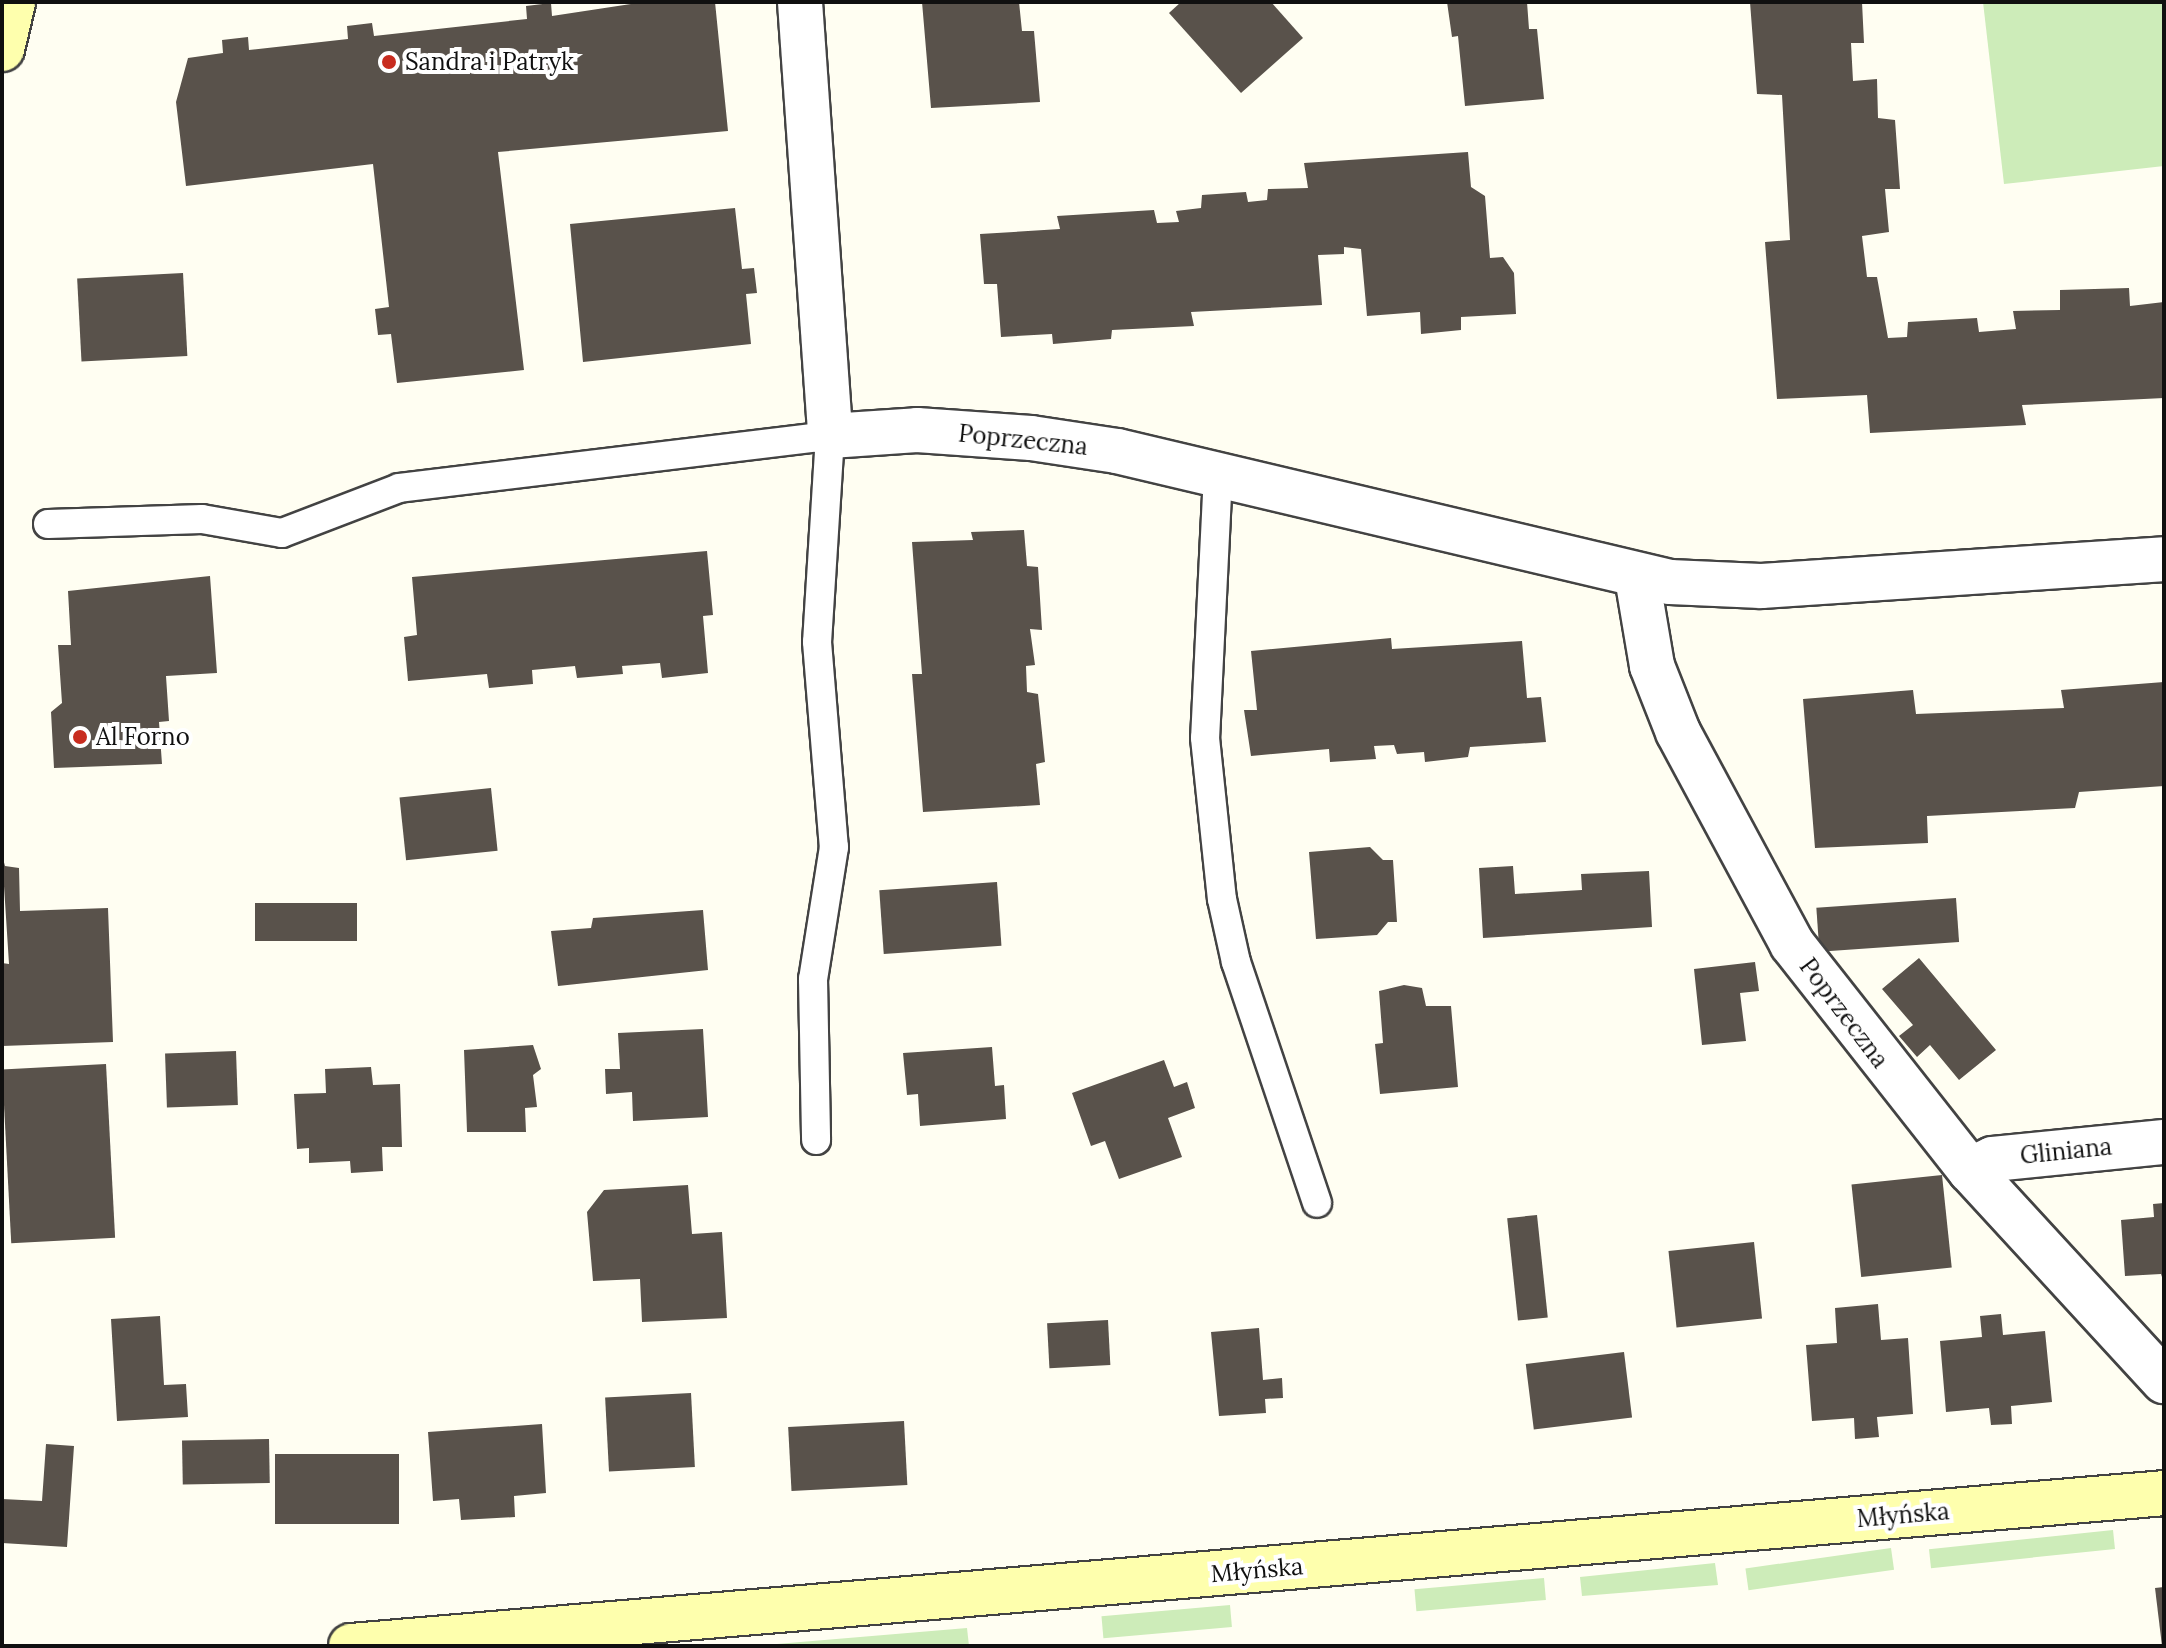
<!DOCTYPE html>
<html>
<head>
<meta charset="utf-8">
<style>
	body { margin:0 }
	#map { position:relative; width:2166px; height:1648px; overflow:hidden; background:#fffef2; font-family:Lora,serif }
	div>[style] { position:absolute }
	.green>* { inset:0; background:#cdecb9; transform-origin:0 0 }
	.building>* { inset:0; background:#59524b; transform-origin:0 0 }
	.roads { filter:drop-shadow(2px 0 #434343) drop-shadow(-2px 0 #434343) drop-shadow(0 2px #434343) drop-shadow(0 -2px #434343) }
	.lane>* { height:28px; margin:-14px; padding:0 14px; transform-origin:14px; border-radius:14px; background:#fff }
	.street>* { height:44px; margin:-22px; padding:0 22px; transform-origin:22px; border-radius:22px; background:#fff }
	.secondary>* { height:44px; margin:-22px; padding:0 22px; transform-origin:22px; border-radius:22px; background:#feffad }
	.dots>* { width:22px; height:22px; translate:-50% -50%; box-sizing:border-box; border:4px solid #fff; border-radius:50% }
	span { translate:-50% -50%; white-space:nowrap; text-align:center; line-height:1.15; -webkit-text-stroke:8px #fff; paint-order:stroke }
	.poi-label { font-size:24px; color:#101010 }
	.left { translate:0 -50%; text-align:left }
	.street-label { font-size:24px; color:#101010 }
	.frame { position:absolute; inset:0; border:4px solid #101010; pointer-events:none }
</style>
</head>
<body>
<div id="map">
	<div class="green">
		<div style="clip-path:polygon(1983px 2px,2164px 2px,2164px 166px,2004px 184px)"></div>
		<div style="left:2113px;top:1530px;width:19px;height:185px;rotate:84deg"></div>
		<div style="left:1891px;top:1548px;width:22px;height:147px;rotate:82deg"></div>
		<div style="clip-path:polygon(1715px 1563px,1718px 1585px,1582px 1596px,1580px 1577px)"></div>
		<div style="left:1544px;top:1578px;width:22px;height:130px;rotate:85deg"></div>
		<div style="left:1230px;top:1605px;width:22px;height:129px;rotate:85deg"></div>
		<div style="clip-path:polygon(967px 1628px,969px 1646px,752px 1646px)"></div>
	</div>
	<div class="building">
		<div style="clip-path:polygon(644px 2px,715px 2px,728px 131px,498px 152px,524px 370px,397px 383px,391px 334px,378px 335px,375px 309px,389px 307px,373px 164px,186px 186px,176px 102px,188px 58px,223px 53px,222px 40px,248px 37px,249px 50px,348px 39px,347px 26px,372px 23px,374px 36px,527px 19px,526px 6px,551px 3px,552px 16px)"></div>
		<div style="clip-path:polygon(922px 2px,1019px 2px,1022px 31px,1034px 31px,1040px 102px,931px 108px)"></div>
		<div style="clip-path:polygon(1181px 2px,1271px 2px,1303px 38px,1241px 93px,1169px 13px)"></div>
		<div style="clip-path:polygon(1447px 2px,1527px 2px,1529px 29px,1537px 29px,1544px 99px,1465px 106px,1458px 36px,1452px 37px)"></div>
		<div style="clip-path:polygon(1750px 2px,1862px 2px,1864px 43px,1851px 43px,1853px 81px,1877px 79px,1878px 118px,1895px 120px,1900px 189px,1885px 189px,1889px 232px,1862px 236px,1867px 277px,1877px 277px,1888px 338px,1907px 337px,1908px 322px,1977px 318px,1979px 332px,2016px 329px,2013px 311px,2060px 310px,2060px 290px,2129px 288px,2130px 306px,2164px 302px,2164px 398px,2022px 405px,2026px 425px,1870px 433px,1867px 395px,1777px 399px,1765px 242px,1790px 240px,1782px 95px,1757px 94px)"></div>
		<div style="clip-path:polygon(1468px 152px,1471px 187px,1485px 196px,1490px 258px,1503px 257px,1514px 273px,1516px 314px,1461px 317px,1461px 330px,1421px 334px,1420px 312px,1367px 316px,1361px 249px,1344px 247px,1344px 254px,1318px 255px,1322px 305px,1191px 312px,1194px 326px,1112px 330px,1111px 339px,1053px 344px,1052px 334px,1001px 337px,997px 284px,984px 284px,980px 234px,1060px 229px,1057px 216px,1154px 210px,1157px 223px,1179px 222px,1176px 211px,1201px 208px,1202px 195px,1246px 192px,1248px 202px,1267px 200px,1268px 189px,1308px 188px,1304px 163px)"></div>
		<div style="clip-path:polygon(735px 208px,742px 269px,754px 268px,757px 293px,746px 294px,751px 344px,583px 362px,570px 224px)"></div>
		<div style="left:183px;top:273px;width:83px;height:106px;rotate:87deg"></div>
		<div style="clip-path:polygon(1024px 530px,1027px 566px,1038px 567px,1042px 630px,1030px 629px,1035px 665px,1026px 666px,1027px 692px,1038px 694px,1045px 762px,1036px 764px,1040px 805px,923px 812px,912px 674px,922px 674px,912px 542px,973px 540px,971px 532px)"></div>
		<div style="clip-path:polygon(707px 551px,713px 615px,703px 616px,708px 673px,662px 678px,660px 663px,622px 666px,623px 674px,577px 678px,575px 666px,532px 670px,533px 684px,489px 688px,487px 674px,408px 681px,404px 637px,417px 635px,412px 577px)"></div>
		<div style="clip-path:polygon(210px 576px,217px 673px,166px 676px,169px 721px,159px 722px,162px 764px,54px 768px,51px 712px,62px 703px,58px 645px,71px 645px,68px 591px)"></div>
		<div style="clip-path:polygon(1391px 638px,1392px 649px,1522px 641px,1527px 698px,1541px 697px,1546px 742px,1470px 747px,1468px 757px,1425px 762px,1424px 752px,1397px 754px,1394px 745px,1374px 746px,1376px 759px,1330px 762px,1329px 749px,1251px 756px,1244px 710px,1257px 710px,1251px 651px)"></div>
		<div style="clip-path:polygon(2164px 682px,2164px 786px,2079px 792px,2075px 808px,1927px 816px,1928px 843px,1815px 848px,1803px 699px,1913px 690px,1916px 714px,1991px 711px,2064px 708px,2061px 690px)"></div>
		<div style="left:491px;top:788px;width:63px;height:92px;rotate:84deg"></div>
		<div style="clip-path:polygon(1370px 847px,1383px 860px,1393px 860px,1397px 922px,1388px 922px,1377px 935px,1316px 939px,1309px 852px)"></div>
		<div style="clip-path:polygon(2px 855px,5px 866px,19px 868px,20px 911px,108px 908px,113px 1042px,2px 1046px,2px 963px,9px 964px)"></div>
		<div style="clip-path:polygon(1513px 866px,1515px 894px,1582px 890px,1581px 874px,1649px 871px,1652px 927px,1483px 938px,1479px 868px)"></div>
		<div style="left:997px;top:882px;width:64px;height:118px;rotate:86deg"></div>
		<div style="left:1956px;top:898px;width:44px;height:140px;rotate:86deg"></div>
		<div style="left:357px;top:903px;width:38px;height:102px;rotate:90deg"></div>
		<div style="clip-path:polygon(703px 910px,708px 970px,558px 986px,551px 931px,591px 928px,593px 918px)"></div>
		<div style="clip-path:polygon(1919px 958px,1996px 1050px,1959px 1080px,1930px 1045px,1917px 1057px,1899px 1036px,1913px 1025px,1882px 989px)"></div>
		<div style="clip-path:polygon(1755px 962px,1759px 991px,1740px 993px,1746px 1041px,1702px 1045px,1694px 969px)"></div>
		<div style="clip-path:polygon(1404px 985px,1422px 988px,1426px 1006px,1451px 1006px,1458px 1087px,1380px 1094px,1375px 1044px,1383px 1043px,1379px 991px)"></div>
		<div style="clip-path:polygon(703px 1029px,708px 1117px,633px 1121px,632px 1092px,606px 1094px,605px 1069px,620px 1069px,618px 1033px)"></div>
		<div style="clip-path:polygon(533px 1045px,541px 1069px,533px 1075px,537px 1107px,525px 1108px,526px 1132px,467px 1132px,464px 1050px)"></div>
		<div style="clip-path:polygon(992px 1047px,995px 1086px,1004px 1085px,1006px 1119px,920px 1126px,918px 1094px,907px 1095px,903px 1053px)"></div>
		<div style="left:236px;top:1051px;width:54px;height:71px;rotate:88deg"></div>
		<div style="clip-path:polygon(1164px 1060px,1174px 1087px,1187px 1082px,1195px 1108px,1168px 1118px,1182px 1157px,1119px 1179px,1105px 1141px,1091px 1146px,1072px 1093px)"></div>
		<div style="left:106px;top:1064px;width:174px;height:104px;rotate:87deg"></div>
		<div style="clip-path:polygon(371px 1067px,373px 1085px,400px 1084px,402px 1147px,382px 1147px,383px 1171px,351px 1173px,350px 1161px,309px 1163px,309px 1148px,297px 1149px,294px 1094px,326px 1093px,325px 1069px)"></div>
		<div style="left:1942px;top:1175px;width:93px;height:91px;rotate:84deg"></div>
		<div style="clip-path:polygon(688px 1185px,692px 1234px,722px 1232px,727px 1318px,642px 1322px,640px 1279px,593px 1281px,587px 1212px,604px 1190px)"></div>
		<div style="clip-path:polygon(2164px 1203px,2164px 1283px,2161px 1274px,2125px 1276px,2121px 1220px,2154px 1217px,2153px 1204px)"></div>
		<div style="left:1537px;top:1215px;width:103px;height:30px;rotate:84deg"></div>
		<div style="left:1754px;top:1242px;width:77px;height:86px;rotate:84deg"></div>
		<div style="clip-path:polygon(1878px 1304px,1881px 1340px,1908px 1338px,1913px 1414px,1877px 1417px,1879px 1437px,1855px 1439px,1854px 1418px,1812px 1421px,1806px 1345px,1837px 1343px,1835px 1308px)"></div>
		<div style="clip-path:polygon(2001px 1314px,2003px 1335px,2045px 1331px,2052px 1402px,2011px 1406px,2012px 1424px,1991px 1425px,1989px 1408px,1946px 1412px,1940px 1341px,1982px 1337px,1980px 1316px)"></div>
		<div style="clip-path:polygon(160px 1316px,164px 1385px,186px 1384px,188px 1417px,117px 1421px,111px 1319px)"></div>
		<div style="left:1108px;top:1320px;width:45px;height:61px;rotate:87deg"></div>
		<div style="clip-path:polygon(1259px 1328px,1263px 1380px,1282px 1378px,1283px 1398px,1265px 1399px,1266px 1413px,1219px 1416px,1211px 1332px)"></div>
		<div style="left:1624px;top:1352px;width:66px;height:99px;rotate:83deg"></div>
		<div style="left:691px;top:1393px;width:74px;height:86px;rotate:87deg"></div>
		<div style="left:904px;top:1421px;width:64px;height:116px;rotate:87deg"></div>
		<div style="clip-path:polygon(542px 1424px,546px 1493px,514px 1496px,515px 1517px,461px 1520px,459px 1499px,433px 1501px,428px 1432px)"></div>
		<div style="left:269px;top:1439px;width:44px;height:87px;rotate:89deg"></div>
		<div style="clip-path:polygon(46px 1444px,74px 1446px,67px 1547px,2px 1543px,2px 1499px,42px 1501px)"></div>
		<div style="left:399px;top:1454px;width:70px;height:124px;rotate:90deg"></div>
		<div style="clip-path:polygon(2164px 1587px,2164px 1646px,2162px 1646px,2155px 1588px)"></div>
	</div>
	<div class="roads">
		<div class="lane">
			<div style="left:1218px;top:474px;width:264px;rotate:92.8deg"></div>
			<div style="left:1205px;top:738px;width:162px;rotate:84deg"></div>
			<div style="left:1222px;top:899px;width:65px;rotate:77.5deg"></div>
			<div style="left:1236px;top:962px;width:254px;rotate:71.4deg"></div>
			<div style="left:48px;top:524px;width:154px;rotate:-1.9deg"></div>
			<div style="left:202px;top:519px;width:81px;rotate:9.9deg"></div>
			<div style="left:282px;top:533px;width:125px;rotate:-21deg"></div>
			<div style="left:399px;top:488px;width:434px;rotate:-6.9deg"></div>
			<div style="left:830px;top:436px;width:206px;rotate:93.6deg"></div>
			<div style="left:817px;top:642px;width:206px;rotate:85.3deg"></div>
			<div style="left:834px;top:847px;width:134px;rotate:99deg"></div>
			<div style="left:813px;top:979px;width:161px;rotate:88.9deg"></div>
		</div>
		<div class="street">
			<div style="left:800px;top:2px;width:435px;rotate:86deg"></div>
			<div style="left:830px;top:436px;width:87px;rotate:-3.9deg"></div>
			<div style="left:917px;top:430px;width:114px;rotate:4deg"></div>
			<div style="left:1031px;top:438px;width:87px;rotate:8.6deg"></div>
			<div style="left:1117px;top:451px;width:568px;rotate:13.33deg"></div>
			<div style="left:1670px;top:582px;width:91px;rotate:2.5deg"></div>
			<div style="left:1761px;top:586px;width:404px;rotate:-3.8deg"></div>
			<div style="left:1637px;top:577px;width:90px;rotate:80.4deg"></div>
			<div style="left:1652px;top:666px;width:71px;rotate:68.5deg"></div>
			<div style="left:1678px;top:732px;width:241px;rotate:61.7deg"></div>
			<div style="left:1792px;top:944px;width:288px;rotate:51.8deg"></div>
			<div style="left:1970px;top:1170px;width:287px;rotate:47.4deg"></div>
			<div style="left:1970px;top:1170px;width:25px;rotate:-26deg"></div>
			<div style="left:1993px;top:1159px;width:172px;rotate:-5.7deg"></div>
		</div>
		<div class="secondary">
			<div style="left:2px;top:49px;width:48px;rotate:-76.8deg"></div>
			<div style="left:351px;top:1646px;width:1819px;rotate:-4.82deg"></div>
		</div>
	</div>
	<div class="dots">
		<div style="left:389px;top:62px;background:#c82c1f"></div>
		<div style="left:80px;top:737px;background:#c82c1f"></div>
	</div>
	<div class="poi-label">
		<span class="left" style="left:405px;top:62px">Sandra i Patryk</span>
		<span class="left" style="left:96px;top:737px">Al Forno</span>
	</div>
	<div class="street-label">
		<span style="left:1023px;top:440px;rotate:6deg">Poprzeczna</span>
		<span style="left:1844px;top:1013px;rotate:53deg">Poprzeczna</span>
		<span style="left:2066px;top:1151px;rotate:-6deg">Gliniana</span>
		<span style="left:1903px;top:1515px;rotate:-5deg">Młyńska</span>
		<span style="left:1257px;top:1570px;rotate:-5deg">Młyńska</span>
	</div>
	<div class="frame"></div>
</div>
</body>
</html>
